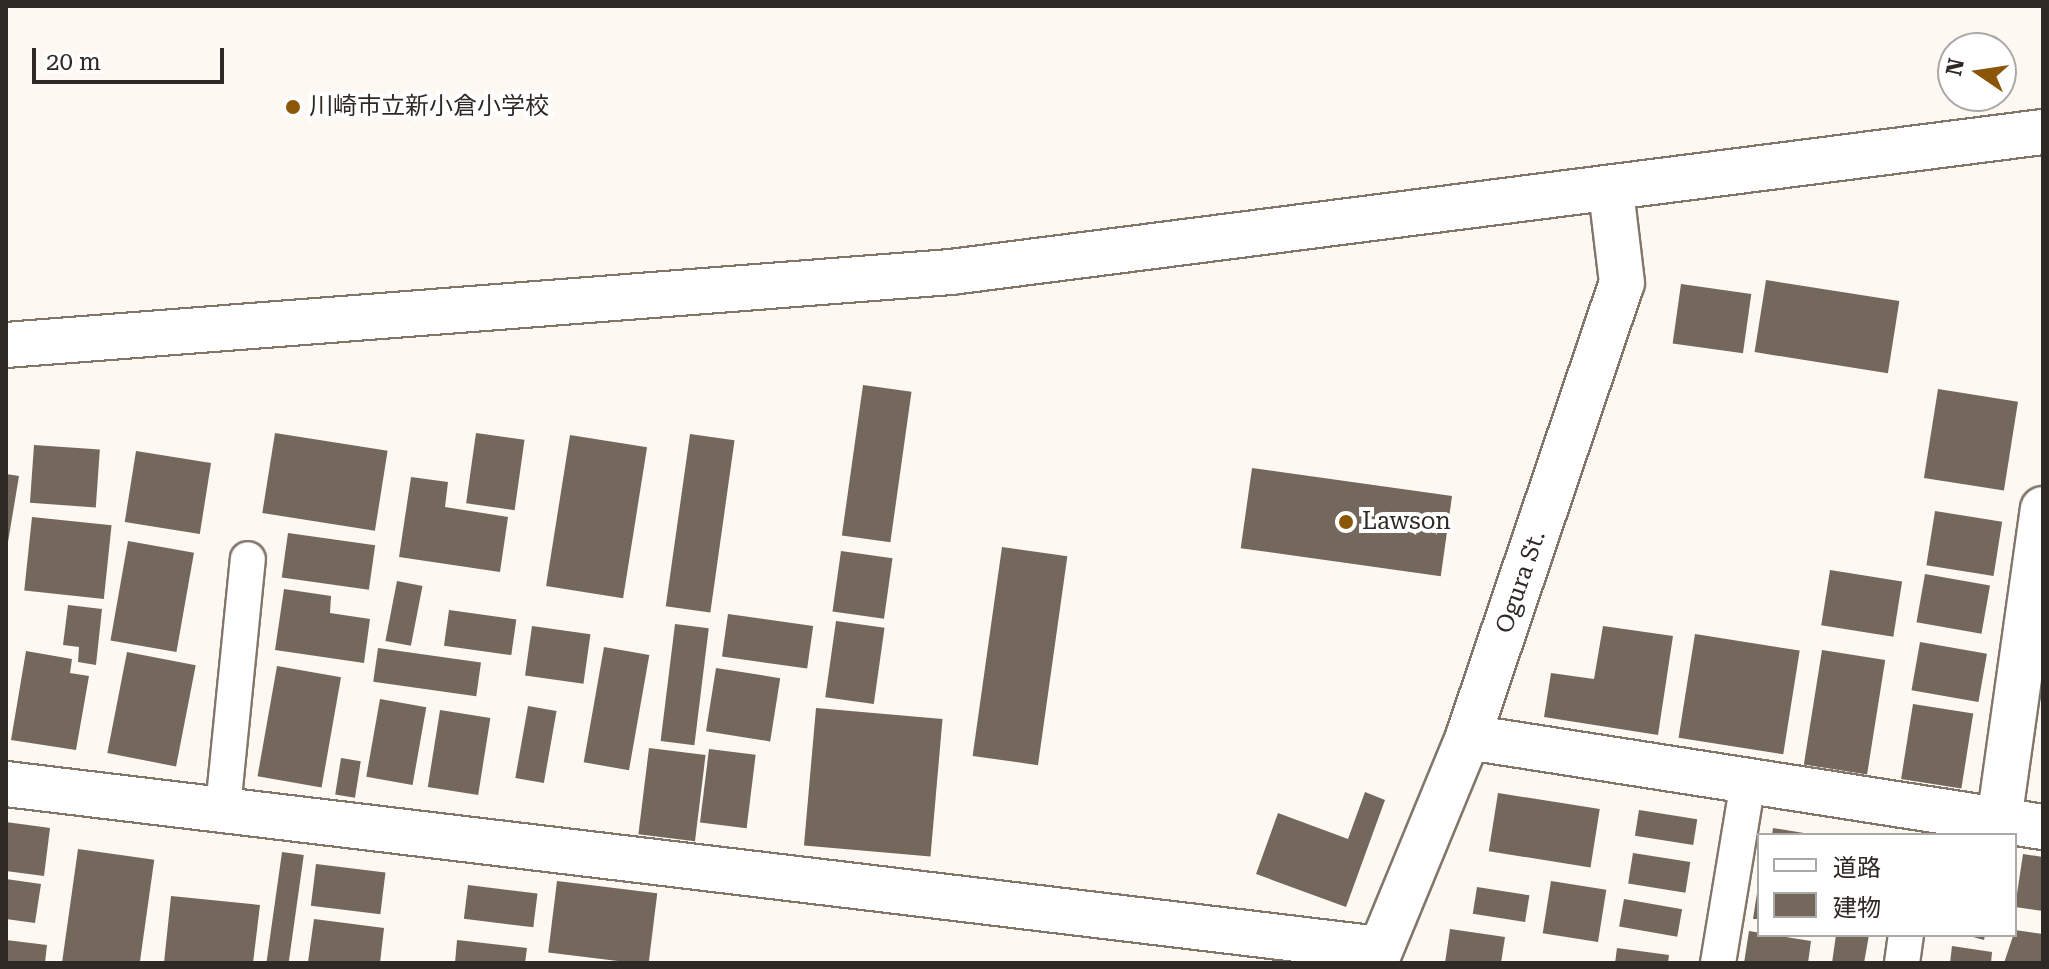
<!DOCTYPE html>
<html>
<head>
<meta charset="utf-8">
<style>
	body { margin:0 }
	#map { position:relative; width:2049px; height:969px; overflow:hidden; background:#fef8f3; font-family:"Roboto Serif","Noto Sans JP",serif }
	div>[style] { position:absolute }
	.building>* { inset:0; background:#74685c; transform-origin:0 0 }
	.roads { filter:drop-shadow(2px 0 #82766a) drop-shadow(-2px 0 #82766a) drop-shadow(0 2px #82766a) drop-shadow(0 -2px #82766a) }
	.lane>* { height:34px; margin:-17px; padding:0 17px; transform-origin:17px; border-radius:17px; background:#fff }
	.street>* { height:44px; margin:-22px; padding:0 22px; transform-origin:22px; border-radius:22px; background:#fff }
	.secondary>* { height:44px; margin:-22px; padding:0 22px; transform-origin:22px; border-radius:22px; background:#fff }
	.dots>* { width:22px; height:22px; translate:-50% -50%; box-sizing:border-box; border:4px solid #fff; border-radius:50% }
	span { translate:-50% -50%; white-space:nowrap; text-align:center; line-height:1.15; -webkit-text-stroke:8px #fff; paint-order:stroke }
	.poi-label { font-size:24px; color:#2e2924 }
	.left { translate:0 -50%; text-align:left }
	.street-label { font-size:24px; color:#2e2924 }
	.frame { position:absolute; inset:0; border:8px solid #2e2924; pointer-events:none }
	.legend { position:absolute; left:1757px; top:833px; width:260px; height:104px; box-sizing:border-box; background:#fff; border:2px solid #aba9a7; margin:0; padding:10px 14px; list-style:none; font-size:24px; color:#2e2924 }
	.legend li { display:flex; align-items:center; gap:16px; height:40px }
	.legend b { width:40px; border:2px solid #aba9a7 }
	.north { position:absolute; left:1937px; top:32px; width:80px; height:80px; box-sizing:border-box; background:#fff; border:2px solid #aba9a7; border-radius:50%; rotate:283deg; font-size:22px; font-weight:700; line-height:32px; text-align:center; color:#2e2924 }
	.north::after { content:''; display:block; margin:auto; width:28px; height:36px; background:#8c5609; clip-path:polygon(50% 0,100% 100%,50% 72%,0 100%) }
	.scale { position:absolute; left:32px; top:48px; width:192px; height:36px; box-sizing:border-box; border:4px solid #2e2924; border-top:0; padding-left:10px; font-size:24px; line-height:28px; white-space:nowrap; color:#2e2924; -webkit-text-stroke:6px #fff; paint-order:stroke }
</style>
</head>
<body>
<div id="map">
	<div class="building">
		<div style="left:1766px;top:280px;width:135px;height:73px;rotate:9deg"></div>
		<div style="left:1681px;top:284px;width:71px;height:60px;rotate:8deg"></div>
		<div style="left:863px;top:385px;width:49px;height:152px;rotate:8deg"></div>
		<div style="left:1938px;top:389px;width:81px;height:90px;rotate:9deg"></div>
		<div style="left:275px;top:433px;width:114px;height:81px;rotate:9deg"></div>
		<div style="left:476px;top:433px;width:49px;height:71px;rotate:8deg"></div>
		<div style="left:690px;top:434px;width:45px;height:174px;rotate:8deg"></div>
		<div style="left:570px;top:435px;width:78px;height:153px;rotate:9deg"></div>
		<div style="left:34px;top:445px;width:66px;height:58px;rotate:4deg"></div>
		<div style="left:136px;top:451px;width:76px;height:72px;rotate:9deg"></div>
		<div style="left:1252px;top:468px;width:202px;height:81px;rotate:8deg"></div>
		<div style="clip-path:polygon(6px 474px,19px 476px,8px 542px,6px 542px)"></div>
		<div style="clip-path:polygon(411px 477px,448px 482px,445px 507px,508px 517px,500px 572px,399px 557px)"></div>
		<div style="left:1935px;top:511px;width:68px;height:55px;rotate:9deg"></div>
		<div style="left:32px;top:517px;width:80px;height:74px;rotate:6deg"></div>
		<div style="left:288px;top:533px;width:88px;height:45px;rotate:8deg"></div>
		<div style="left:128px;top:541px;width:67px;height:101px;rotate:10deg"></div>
		<div style="left:1002px;top:547px;width:66px;height:211px;rotate:8deg"></div>
		<div style="left:841px;top:551px;width:52px;height:61px;rotate:8deg"></div>
		<div style="left:1830px;top:570px;width:73px;height:56px;rotate:9deg"></div>
		<div style="left:1925px;top:574px;width:66px;height:49px;rotate:10deg"></div>
		<div style="left:397px;top:581px;width:26px;height:61px;rotate:11deg"></div>
		<div style="clip-path:polygon(284px 589px,331px 596px,330px 613px,370px 619px,364px 663px,275px 650px)"></div>
		<div style="clip-path:polygon(68px 605px,102px 609px,96px 665px,78px 662px,79px 647px,63px 645px)"></div>
		<div style="left:449px;top:610px;width:68px;height:36px;rotate:8deg"></div>
		<div style="left:728px;top:614px;width:86px;height:43px;rotate:8deg"></div>
		<div style="left:836px;top:621px;width:49px;height:77px;rotate:8deg"></div>
		<div style="left:675px;top:624px;width:34px;height:118px;rotate:7deg"></div>
		<div style="left:532px;top:626px;width:59px;height:50px;rotate:8deg"></div>
		<div style="clip-path:polygon(1603px 626px,1673px 636px,1658px 735px,1544px 717px,1551px 673px,1594px 679px)"></div>
		<div style="left:1695px;top:634px;width:106px;height:105px;rotate:9deg"></div>
		<div style="left:1920px;top:642px;width:68px;height:49px;rotate:10deg"></div>
		<div style="left:604px;top:647px;width:46px;height:117px;rotate:10deg"></div>
		<div style="left:378px;top:648px;width:104px;height:34px;rotate:8deg"></div>
		<div style="left:1822px;top:650px;width:64px;height:116px;rotate:9deg"></div>
		<div style="clip-path:polygon(26px 651px,72px 659px,70px 673px,89px 676px,76px 750px,11px 740px)"></div>
		<div style="left:127px;top:652px;width:70px;height:103px;rotate:11deg"></div>
		<div style="left:277px;top:666px;width:65px;height:112px;rotate:10deg"></div>
		<div style="left:716px;top:668px;width:65px;height:64px;rotate:9deg"></div>
		<div style="left:380px;top:699px;width:47px;height:79px;rotate:10deg"></div>
		<div style="left:1913px;top:704px;width:61px;height:76px;rotate:9deg"></div>
		<div style="left:528px;top:706px;width:29px;height:73px;rotate:10deg"></div>
		<div style="left:816px;top:708px;width:127px;height:138px;rotate:5deg"></div>
		<div style="left:440px;top:710px;width:51px;height:78px;rotate:9deg"></div>
		<div style="left:649px;top:748px;width:57px;height:87px;rotate:7deg"></div>
		<div style="left:709px;top:749px;width:47px;height:74px;rotate:7deg"></div>
		<div style="left:341px;top:758px;width:20px;height:37px;rotate:9deg"></div>
		<div style="clip-path:polygon(1365px 792px,1385px 800px,1346px 907px,1256px 874px,1278px 813px,1348px 839px)"></div>
		<div style="left:1498px;top:793px;width:103px;height:59px;rotate:9deg"></div>
		<div style="left:1639px;top:810px;width:59px;height:26px;rotate:9deg"></div>
		<div style="clip-path:polygon(6px 822px,50px 828px,44px 876px,6px 871px)"></div>
		<div style="clip-path:polygon(1773px 828px,1804px 833px,1804px 835px,1772px 835px)"></div>
		<div style="left:78px;top:849px;width:77px;height:115px;rotate:8deg"></div>
		<div style="left:282px;top:852px;width:22px;height:112px;rotate:8deg"></div>
		<div style="left:1633px;top:853px;width:58px;height:31px;rotate:9deg"></div>
		<div style="clip-path:polygon(2023px 854px,2043px 857px,2043px 911px,2015px 907px)"></div>
		<div style="left:316px;top:864px;width:70px;height:42px;rotate:7deg"></div>
		<div style="clip-path:polygon(6px 879px,41px 884px,35px 923px,6px 919px)"></div>
		<div style="left:557px;top:881px;width:101px;height:72px;rotate:7deg"></div>
		<div style="left:1551px;top:881px;width:56px;height:53px;rotate:9deg"></div>
		<div style="left:468px;top:885px;width:70px;height:34px;rotate:7deg"></div>
		<div style="left:1477px;top:887px;width:53px;height:27px;rotate:9deg"></div>
		<div style="clip-path:polygon(1757px 893px,1759px 893px,1759px 919px,1753px 919px)"></div>
		<div style="clip-path:polygon(171px 896px,260px 905px,253px 963px,164px 963px)"></div>
		<div style="left:1624px;top:899px;width:59px;height:28px;rotate:10deg"></div>
		<div style="clip-path:polygon(314px 919px,384px 928px,380px 963px,308px 962px)"></div>
		<div style="clip-path:polygon(1450px 929px,1505px 937px,1501px 963px,1445px 963px)"></div>
		<div style="clip-path:polygon(2015px 930px,2043px 934px,2043px 963px,2004px 963px)"></div>
		<div style="clip-path:polygon(1749px 931px,1811px 941px,1808px 963px,1744px 963px)"></div>
		<div style="clip-path:polygon(1836px 935px,1869px 935px,1864px 963px,1832px 963px)"></div>
		<div style="clip-path:polygon(1966px 935px,1985px 935px,1984px 940px)"></div>
		<div style="clip-path:polygon(6px 940px,47px 945px,45px 963px,6px 963px)"></div>
		<div style="clip-path:polygon(457px 940px,527px 948px,525px 963px,455px 963px)"></div>
		<div style="clip-path:polygon(1952px 946px,1992px 952px,1991px 963px,1950px 963px)"></div>
		<div style="clip-path:polygon(1617px 948px,1669px 955px,1668px 963px,1615px 963px)"></div>
	</div>
	<div class="roads">
		<div class="lane">
			<div style="left:223px;top:808px;width:250px;rotate:-84.3deg"></div>
			<div style="left:1718px;top:963px;width:178px;rotate:-80.6deg"></div>
			<div style="left:1902px;top:963px;width:28px;rotate:-82deg"></div>
		</div>
		<div class="street">
			<div style="left:1468px;top:737px;width:582px;rotate:8.9deg"></div>
			<div style="left:6px;top:784px;width:1384px;rotate:6.85deg"></div>
			<div style="left:1999px;top:821px;width:315px;rotate:-82deg"></div>
			<div style="left:1375px;top:963px;width:244px;rotate:-67.6deg"></div>
			<div style="left:1468px;top:737px;width:479px;rotate:-71.3deg"></div>
			<div style="left:1622px;top:283px;width:93px;rotate:-96.8deg"></div>
		</div>
		<div class="secondary">
			<div style="left:6px;top:345px;width:948px;rotate:-4.42deg"></div>
			<div style="left:951px;top:272px;width:1101px;rotate:-7.31deg"></div>
		</div>
	</div>
	<div class="dots">
		<div style="left:293px;top:107px;background:#8c5609"></div>
		<div style="left:1346px;top:522px;background:#8c5609"></div>
	</div>
	<div class="poi-label">
		<span class="left" style="left:309px;top:107px">川崎市立新小倉小学校</span>
		<span class="left" style="left:1362px;top:522px">Lawson</span>
	</div>
	<div class="street-label">
		<span style="left:1521px;top:582px;rotate:-71deg">Ogura St.</span>
	</div>
	<div class="frame"></div>
	<ul class="legend">
	<li><b style="height:10px;background:#fff"></b>道路</li>
	<li><b style="height:22px;background:#74685c"></b>建物</li>
	</ul>
	<div class="north">N</div>
	<div class="scale">20 m</div>
</div>
</body>
</html>
